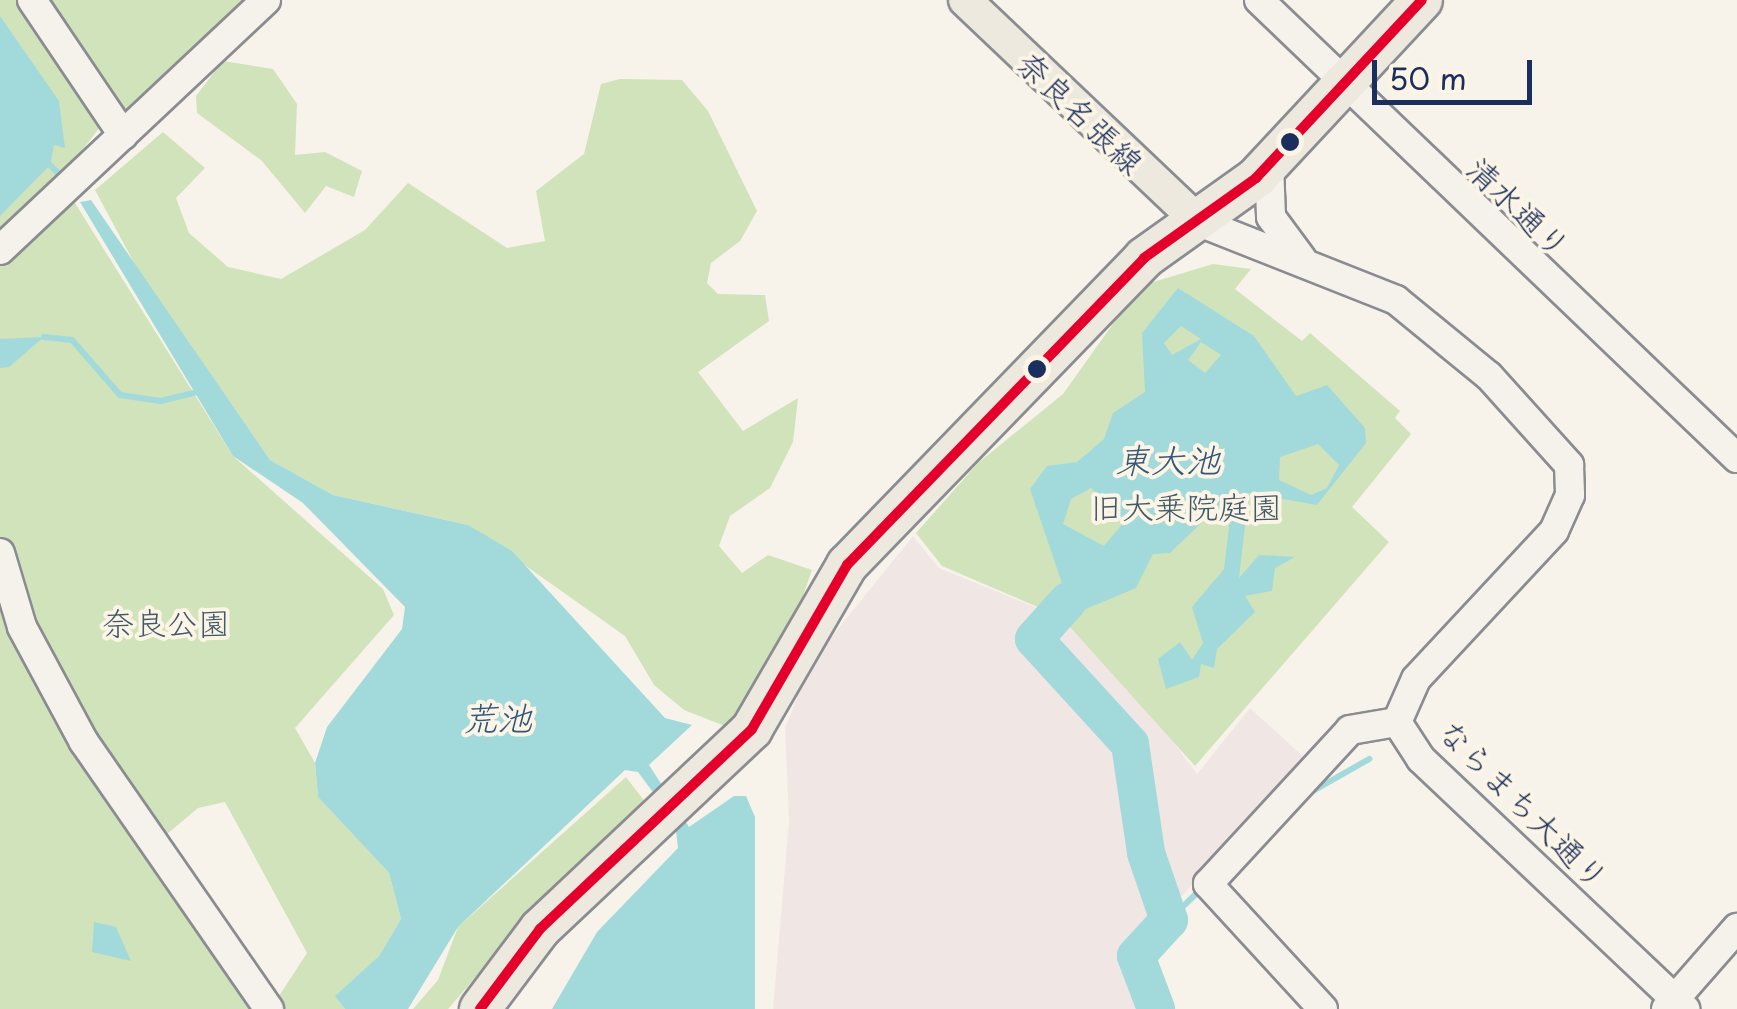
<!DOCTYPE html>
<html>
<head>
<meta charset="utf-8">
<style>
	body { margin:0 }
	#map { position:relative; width:1737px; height:1009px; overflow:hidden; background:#f7f3ea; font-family:"Playpen Sans","Klee One",sans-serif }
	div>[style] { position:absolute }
	.built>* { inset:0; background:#f0e7e5 }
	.green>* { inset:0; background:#d0e3ba }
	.water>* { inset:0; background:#a2dadc }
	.stream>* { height:6px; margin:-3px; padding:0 3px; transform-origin:3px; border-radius:3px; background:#a2dadc }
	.river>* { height:38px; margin:-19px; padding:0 19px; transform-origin:19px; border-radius:19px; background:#a2dadc }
	.roads { filter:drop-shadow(2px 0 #8a8c91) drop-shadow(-2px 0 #8a8c91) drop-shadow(0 2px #8a8c91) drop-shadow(0 -2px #8a8c91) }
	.minor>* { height:28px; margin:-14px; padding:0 14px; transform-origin:14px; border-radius:14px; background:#f5f2ec }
	.major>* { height:32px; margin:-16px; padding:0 16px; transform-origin:16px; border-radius:16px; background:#eee9df }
	.highway>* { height:40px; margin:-20px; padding:0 20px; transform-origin:20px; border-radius:20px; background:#eee9df }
	.bus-1>* { height:10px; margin:-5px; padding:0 5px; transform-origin:5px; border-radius:5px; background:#e4002b }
	.dots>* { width:28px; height:28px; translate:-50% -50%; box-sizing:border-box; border:5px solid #fcf5e5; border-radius:50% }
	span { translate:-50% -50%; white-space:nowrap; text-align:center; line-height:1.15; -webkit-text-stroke:8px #fcf5e5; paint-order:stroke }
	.street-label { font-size:32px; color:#1b2f5e }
	.park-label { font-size:32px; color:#40596b }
	.water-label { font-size:35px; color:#34577c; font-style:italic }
	.scale { position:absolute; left:1372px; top:60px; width:160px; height:45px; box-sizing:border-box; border:5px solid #1b2f5e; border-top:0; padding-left:12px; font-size:30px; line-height:35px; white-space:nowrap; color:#1b2f5e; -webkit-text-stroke:8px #fcf5e5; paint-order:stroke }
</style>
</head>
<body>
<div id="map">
	<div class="built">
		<div style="clip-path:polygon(913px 536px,939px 568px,1060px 617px,1146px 705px,1197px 774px,1250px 708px,1305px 758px,1126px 959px,1135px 1009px,773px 1009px,789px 821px,785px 728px,812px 661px)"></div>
	</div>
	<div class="green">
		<div style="clip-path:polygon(0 0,21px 0,100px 127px,60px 179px,233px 456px,383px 589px,394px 615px,295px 728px,315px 763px,318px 797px,389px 873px,401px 919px,379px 956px,336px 996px,345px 1009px,284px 1009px,279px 996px,307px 953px,225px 802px,198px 808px,148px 850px,259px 1009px,0 1009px)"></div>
		<div style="clip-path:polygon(46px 0,253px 0,125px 114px)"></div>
		<div style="clip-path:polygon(223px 61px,273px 69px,297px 104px,295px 155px,325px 152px,362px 171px,354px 197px,326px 186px,305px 213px,262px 161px,197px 113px,196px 96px)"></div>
		<div style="clip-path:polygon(620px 79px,682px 80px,708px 111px,757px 211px,740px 241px,711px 263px,707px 283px,718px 294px,765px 295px,769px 321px,698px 372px,743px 431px,798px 398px,793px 442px,770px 488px,730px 516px,719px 546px,742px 573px,768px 555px,812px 570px,774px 679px,735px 730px,684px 710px,654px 685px,625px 636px,468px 525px,333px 495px,270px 460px,146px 285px,95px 190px,163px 132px,205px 168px,176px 198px,189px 233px,228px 267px,281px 279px,365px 230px,408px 183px,507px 248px,545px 241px,536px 191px,584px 154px,601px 84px)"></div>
		<div style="clip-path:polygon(1213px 264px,1251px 269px,1235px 289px,1302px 341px,1310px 333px,1400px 411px,1395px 418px,1411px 434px,1352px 507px,1389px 542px,1195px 766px,1061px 617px,942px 566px,916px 533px,978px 463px,1063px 394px,1140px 286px)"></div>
		<div style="clip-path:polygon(626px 777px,649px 807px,520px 926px,448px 1009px,413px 1009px,438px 980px,458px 927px)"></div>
	</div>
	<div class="water">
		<div style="clip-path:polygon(0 16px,59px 101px,65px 148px,54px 145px,50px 165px,0 216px)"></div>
		<div style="clip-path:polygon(91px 200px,270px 460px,333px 495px,468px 525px,512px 551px,665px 718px,692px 725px,649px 765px,689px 827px,734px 796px,746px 796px,755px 817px,755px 1009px,552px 1009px,597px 932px,678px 848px,675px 822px,638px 772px,625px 770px,458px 927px,408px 1009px,345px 1009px,335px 996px,379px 956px,401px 919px,389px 873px,318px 797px,315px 763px,327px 727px,402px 629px,405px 607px,303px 503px,233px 456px,80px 202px)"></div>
		<div style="clip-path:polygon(evenodd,1178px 288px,1254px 336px,1296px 396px,1327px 385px,1365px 428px,1366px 443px,1317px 505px,1248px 493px,1221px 500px,1246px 517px,1239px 578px,1259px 555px,1295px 557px,1275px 568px,1272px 591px,1245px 596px,1255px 612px,1217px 649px,1214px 668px,1201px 664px,1199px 677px,1166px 689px,1158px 659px,1180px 642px,1192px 660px,1203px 643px,1192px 607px,1224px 569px,1230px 519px,1215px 510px,1170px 553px,1153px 554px,1136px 588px,1081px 611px,1068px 601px,1030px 489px,1047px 466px,1077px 462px,1104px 439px,1113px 413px,1145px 392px,1142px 333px,1178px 288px,1181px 326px,1201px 339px,1172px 355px,1164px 343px,1181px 326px,1178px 288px,1201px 342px,1221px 355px,1205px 373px,1188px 360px,1201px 342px,1178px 288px,1318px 444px,1339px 465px,1327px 488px,1311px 495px,1279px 480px,1280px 457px,1318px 444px,1178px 288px,1091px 488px,1124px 522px,1104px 546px,1063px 524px,1071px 499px,1091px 488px)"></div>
		<div style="clip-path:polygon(44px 337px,9px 367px,0 368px,0 339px)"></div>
		<div style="clip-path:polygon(94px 922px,116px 927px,131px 961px,92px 952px)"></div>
	</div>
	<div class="stream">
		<div style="left:50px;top:165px;width:10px;rotate:45deg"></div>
		<div style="left:44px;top:337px;width:28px;rotate:6deg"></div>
		<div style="left:72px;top:340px;width:73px;rotate:48.9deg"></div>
		<div style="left:120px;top:395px;width:41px;rotate:8.3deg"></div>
		<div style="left:161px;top:401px;width:36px;rotate:-14deg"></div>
		<div style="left:1306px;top:795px;width:73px;rotate:-29.7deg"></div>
		<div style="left:1169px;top:920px;width:46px;rotate:-44.1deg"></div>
	</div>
	<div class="river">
		<div style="left:1068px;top:601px;width:51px;rotate:131.8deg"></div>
		<div style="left:1034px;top:639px;width:142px;rotate:47.6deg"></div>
		<div style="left:1130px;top:744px;width:110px;rotate:81.6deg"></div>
		<div style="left:1146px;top:853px;width:71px;rotate:71.1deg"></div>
		<div style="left:1169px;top:920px;width:49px;rotate:132.5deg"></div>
		<div style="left:1136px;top:956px;width:57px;rotate:69.3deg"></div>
	</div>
	<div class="roads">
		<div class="minor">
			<div style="left:32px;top:0;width:163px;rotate:56deg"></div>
			<div style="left:1259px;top:0;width:662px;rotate:43.78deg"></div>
			<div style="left:1269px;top:164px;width:53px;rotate:87.8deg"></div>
			<div style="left:1271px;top:217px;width:52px;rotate:53.6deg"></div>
			<div style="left:1199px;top:222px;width:212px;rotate:21.6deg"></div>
			<div style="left:1396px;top:300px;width:120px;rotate:39.3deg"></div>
			<div style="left:1489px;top:376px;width:120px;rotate:48deg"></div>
			<div style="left:1569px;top:465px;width:30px;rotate:88deg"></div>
			<div style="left:1570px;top:495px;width:39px;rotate:114deg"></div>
			<div style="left:1554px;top:531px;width:202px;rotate:133deg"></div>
			<div style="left:1416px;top:679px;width:47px;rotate:113.8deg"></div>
			<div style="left:1397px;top:722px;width:44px;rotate:57deg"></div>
			<div style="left:1421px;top:759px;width:364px;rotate:43.4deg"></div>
			<div style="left:0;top:250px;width:365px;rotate:-43.2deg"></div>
			<div style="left:0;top:553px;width:77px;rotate:73.4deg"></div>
			<div style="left:22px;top:627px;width:131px;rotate:61.7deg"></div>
			<div style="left:84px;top:742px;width:325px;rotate:55.3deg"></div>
			<div style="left:1323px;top:1009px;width:170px;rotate:-132.6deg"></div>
			<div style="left:1208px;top:884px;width:209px;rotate:-47.3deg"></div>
			<div style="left:1350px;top:730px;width:48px;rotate:-9.7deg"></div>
			<div style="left:1666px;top:1009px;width:108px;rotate:-48.8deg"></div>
		</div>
		<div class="major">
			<div style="left:965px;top:0;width:323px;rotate:43.5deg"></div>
		</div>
		<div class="highway">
			<div style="left:480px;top:1009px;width:100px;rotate:-53.1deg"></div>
			<div style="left:540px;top:929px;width:291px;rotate:-43.3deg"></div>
			<div style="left:752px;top:729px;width:190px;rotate:-59.9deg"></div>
			<div style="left:847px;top:565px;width:427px;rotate:-45.9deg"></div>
			<div style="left:1144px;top:258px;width:138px;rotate:-35.5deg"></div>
			<div style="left:1256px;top:178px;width:243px;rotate:-47deg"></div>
		</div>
	</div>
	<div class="bus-1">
		<div style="left:480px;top:1009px;width:100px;rotate:-53.1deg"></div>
		<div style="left:540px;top:929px;width:291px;rotate:-43.3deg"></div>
		<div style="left:752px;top:729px;width:190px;rotate:-59.9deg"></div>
		<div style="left:847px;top:565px;width:427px;rotate:-45.9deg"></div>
		<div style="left:1144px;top:258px;width:138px;rotate:-35.5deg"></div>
		<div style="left:1256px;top:178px;width:243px;rotate:-47deg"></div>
	</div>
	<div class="dots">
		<div style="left:1290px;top:142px;background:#1b2f5e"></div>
		<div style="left:1037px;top:369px;background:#1b2f5e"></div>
	</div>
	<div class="street-label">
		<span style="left:1081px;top:112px;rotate:44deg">奈良名張線</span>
		<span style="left:1519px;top:207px;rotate:44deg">清水通り</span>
		<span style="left:1524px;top:804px;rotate:45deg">ならまち大通り</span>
	</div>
	<div class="park-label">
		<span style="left:1186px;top:506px">旧大乗院庭園</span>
		<span style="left:166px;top:622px">奈良公園</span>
	</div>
	<div class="water-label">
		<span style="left:1168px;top:459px">東大池</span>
		<span style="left:497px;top:717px">荒池</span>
	</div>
	<div class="scale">50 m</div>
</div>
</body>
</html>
